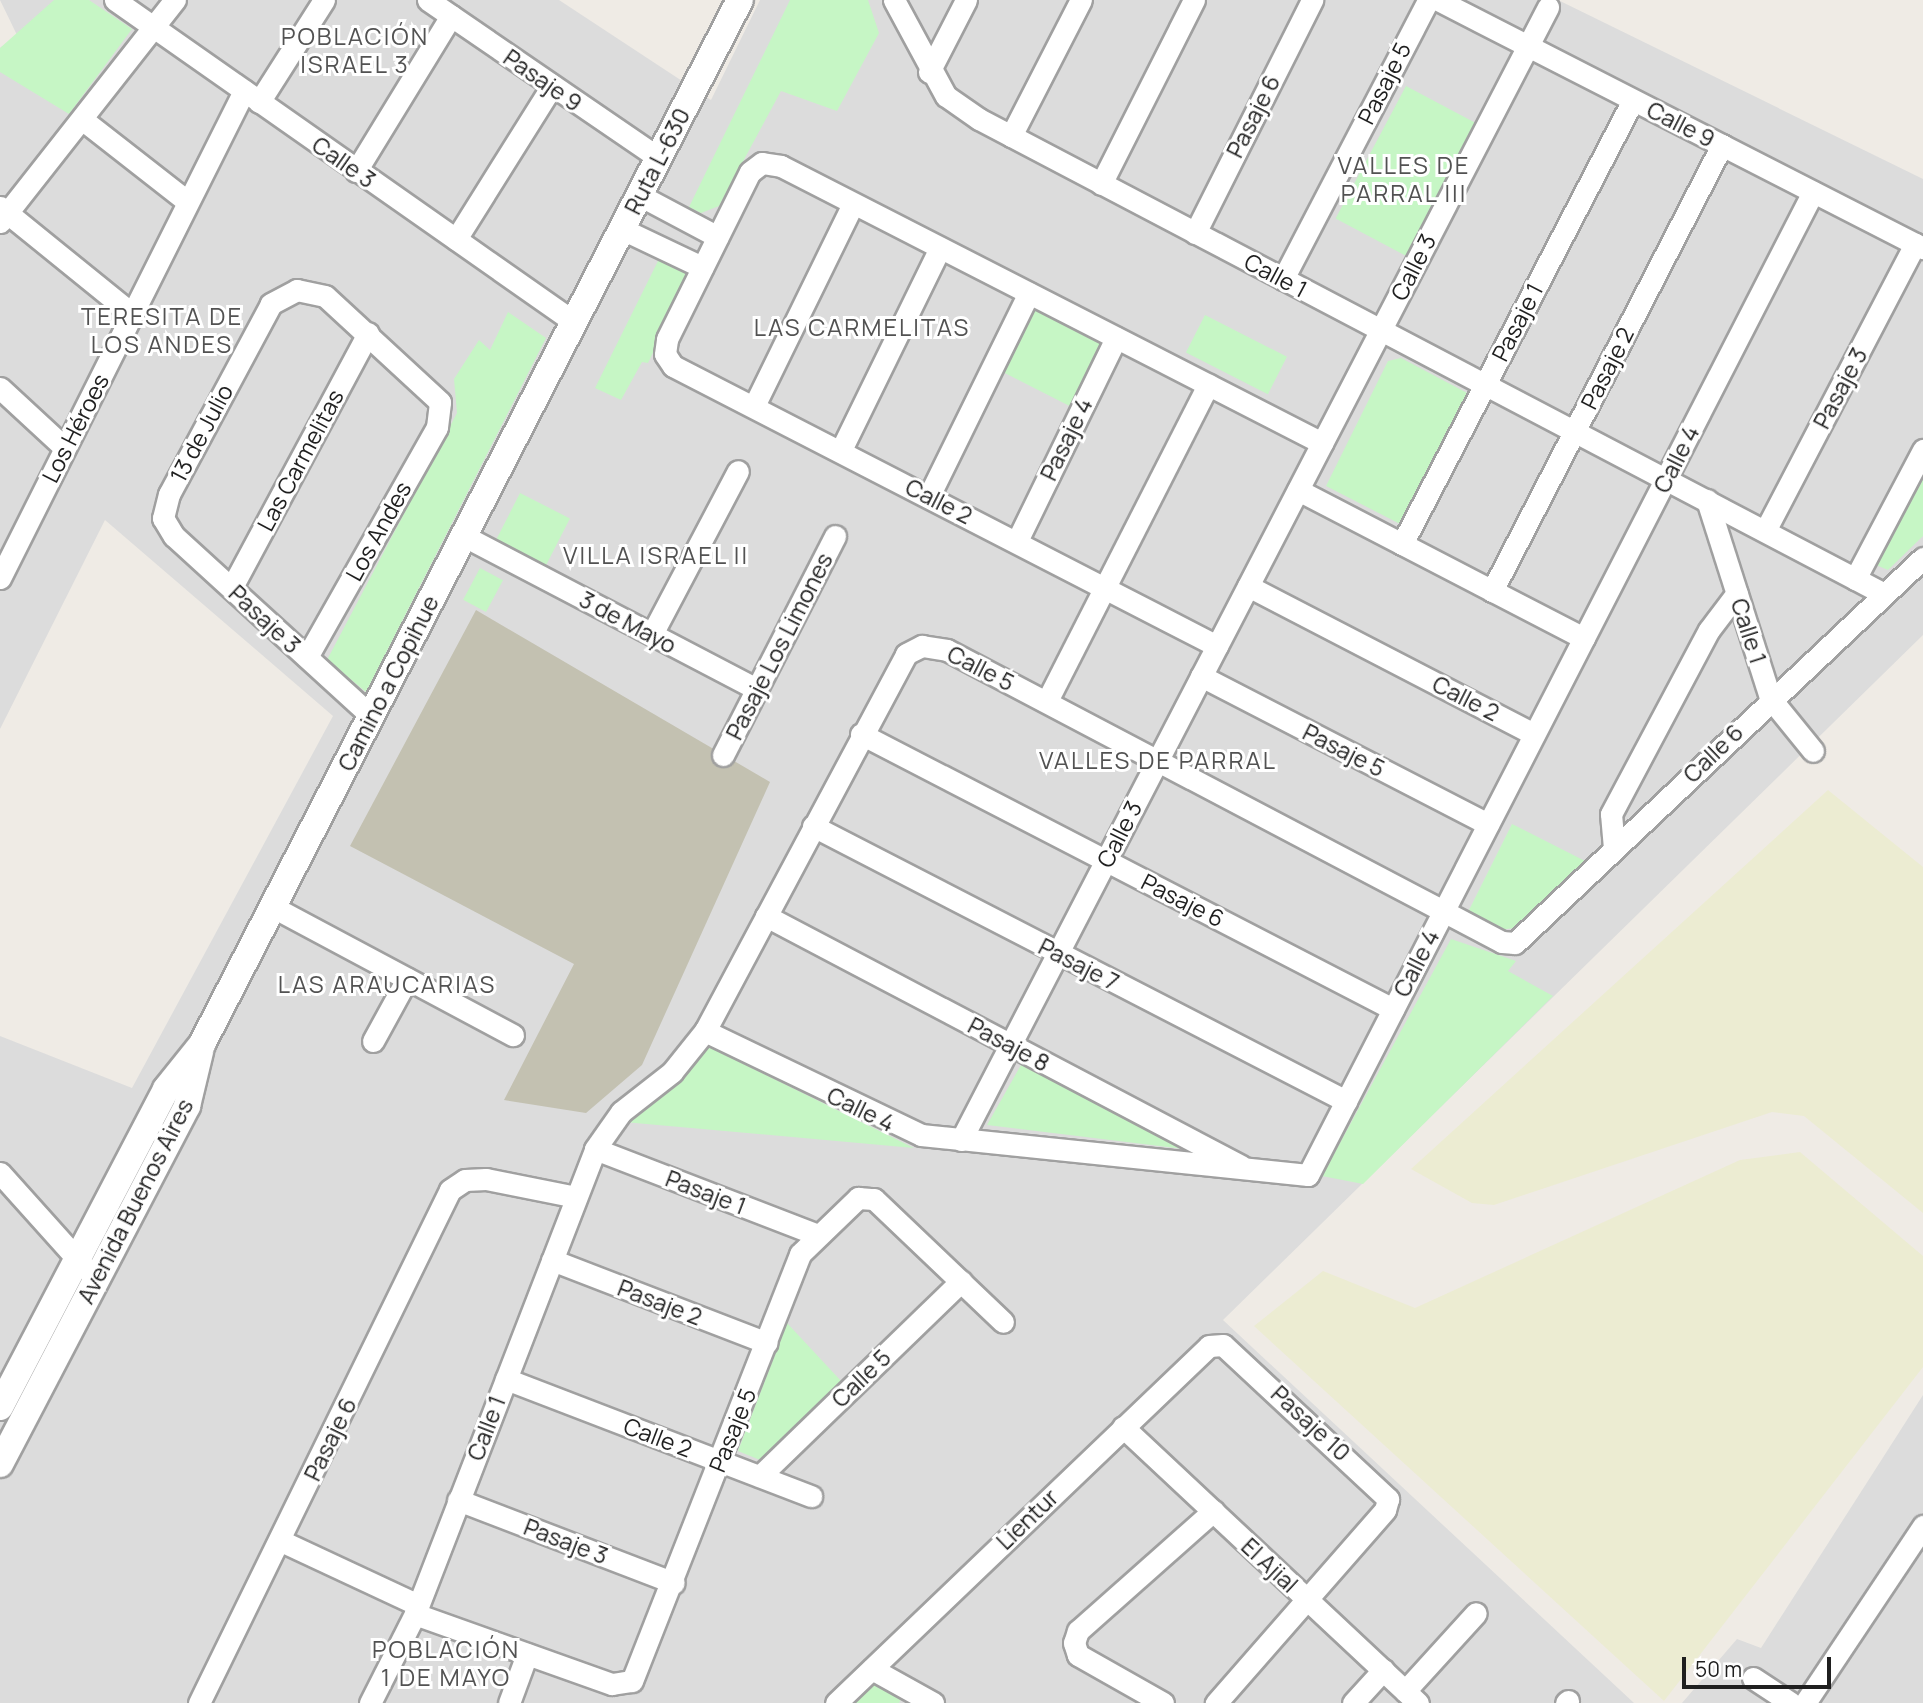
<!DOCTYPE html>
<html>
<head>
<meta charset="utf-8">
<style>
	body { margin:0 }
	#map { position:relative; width:1923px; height:1703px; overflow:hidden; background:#efebe5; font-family:Manrope,sans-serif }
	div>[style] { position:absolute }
	.residential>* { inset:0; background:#dcdcdc }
	.construction>* { inset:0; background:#c3c1b1 }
	.farmland>* { inset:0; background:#ececd2 }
	.park>* { inset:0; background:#c6f6c5; transform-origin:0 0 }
	.roads { filter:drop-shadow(2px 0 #a0a0a0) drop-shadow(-2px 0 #a0a0a0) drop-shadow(0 2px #a0a0a0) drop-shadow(0 -2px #a0a0a0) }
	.minor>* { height:21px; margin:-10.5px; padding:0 10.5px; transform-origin:10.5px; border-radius:10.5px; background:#fff }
	.tertiary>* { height:26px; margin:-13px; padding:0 13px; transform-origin:13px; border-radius:13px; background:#fff }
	span { translate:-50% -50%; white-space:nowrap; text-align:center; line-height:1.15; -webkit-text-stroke:6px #fff; paint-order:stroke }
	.street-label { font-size:23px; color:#1f1f1f }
	.neighbourhood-label { font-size:24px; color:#525252; letter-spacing:2px }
	.scale { position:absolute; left:1682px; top:1657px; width:149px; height:32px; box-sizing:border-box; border:4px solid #1f1f1f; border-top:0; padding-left:9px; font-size:21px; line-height:24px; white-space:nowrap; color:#1f1f1f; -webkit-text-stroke:5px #fff; paint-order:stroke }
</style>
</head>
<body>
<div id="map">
	<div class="residential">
		<div style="clip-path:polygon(0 0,559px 0,711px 100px,760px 0,1558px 0,1923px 179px,1923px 635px,1223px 1320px,1634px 1703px,0 1703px,0 1036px,132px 1088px,333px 716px,105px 520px,0 729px,0 48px,17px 35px)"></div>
		<div style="clip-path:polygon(1923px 1395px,1923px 1703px,1682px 1703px,1737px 1639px,1761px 1648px)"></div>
	</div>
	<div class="construction">
		<div style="clip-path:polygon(476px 610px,770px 782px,642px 1065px,586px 1113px,504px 1100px,574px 964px,350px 846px)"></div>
	</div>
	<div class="farmland">
		<div style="clip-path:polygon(1828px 790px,1923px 867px,1923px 1213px,1804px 1116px,1772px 1112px,1494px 1205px,1472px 1203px,1411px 1169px)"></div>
		<div style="clip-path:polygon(1800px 1152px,1923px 1256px,1923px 1367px,1664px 1701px,1254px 1326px,1323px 1271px,1415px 1308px,1740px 1160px)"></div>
	</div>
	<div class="park">
		<div style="clip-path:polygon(54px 0,89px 0,132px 29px,69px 114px,0 72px,0 48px)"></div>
		<div style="clip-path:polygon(790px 0,868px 0,879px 33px,837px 111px,781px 91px,719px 206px,701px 213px,689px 207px)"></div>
		<div style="left:1406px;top:86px;width:80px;height:150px;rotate:28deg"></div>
		<div style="clip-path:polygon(659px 259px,686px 272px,687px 282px,648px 363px,642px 362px,621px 400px,595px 388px)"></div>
		<div style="left:1031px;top:301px;width:87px;height:76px;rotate:27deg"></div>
		<div style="clip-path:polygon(508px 312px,546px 338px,366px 692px,327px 660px,457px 413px,454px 379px,479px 340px,490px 350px)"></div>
		<div style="left:1205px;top:315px;width:92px;height:42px;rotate:27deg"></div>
		<div style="clip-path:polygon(1401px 358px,1471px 395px,1404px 526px,1326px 486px,1388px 361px)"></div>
		<div style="clip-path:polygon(1923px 479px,1923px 536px,1888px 570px,1876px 565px)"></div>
		<div style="left:520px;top:493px;width:56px;height:54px;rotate:27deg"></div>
		<div style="left:480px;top:568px;width:26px;height:36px;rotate:28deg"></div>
		<div style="clip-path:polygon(1512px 824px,1587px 862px,1514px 928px,1500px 930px,1468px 912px)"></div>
		<div style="clip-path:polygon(1451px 939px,1516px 961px,1508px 971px,1553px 996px,1363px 1184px,1322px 1176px)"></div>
		<div style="clip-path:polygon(707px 1046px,914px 1148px,624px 1122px,691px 1068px)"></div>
		<div style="clip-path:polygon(1021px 1065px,1184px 1149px,987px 1125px)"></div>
		<div style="clip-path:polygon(787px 1323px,842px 1382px,760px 1460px,738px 1451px)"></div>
		<div style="clip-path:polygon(872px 1676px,904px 1693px,899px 1703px,844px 1703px)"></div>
	</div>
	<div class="roads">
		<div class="minor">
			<div style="left:115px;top:0;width:561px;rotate:35.05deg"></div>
			<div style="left:428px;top:0;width:280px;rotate:34.4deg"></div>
			<div style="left:894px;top:0;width:109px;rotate:61.6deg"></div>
			<div style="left:946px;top:96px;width:40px;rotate:34.9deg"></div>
			<div style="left:979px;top:119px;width:1022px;rotate:27.69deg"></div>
			<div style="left:1438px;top:0;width:545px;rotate:27.08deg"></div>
			<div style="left:929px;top:72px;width:81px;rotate:-62.8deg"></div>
			<div style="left:259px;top:102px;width:121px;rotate:-57.5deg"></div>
			<div style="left:83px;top:120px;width:133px;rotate:38deg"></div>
			<div style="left:1011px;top:136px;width:153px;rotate:-62.8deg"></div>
			<div style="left:356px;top:171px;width:182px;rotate:-58.5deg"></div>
			<div style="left:1101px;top:184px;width:206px;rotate:-63.2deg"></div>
			<div style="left:639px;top:195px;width:89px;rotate:28deg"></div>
			<div style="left:0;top:207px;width:170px;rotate:39deg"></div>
			<div style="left:0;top:222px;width:283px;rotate:-51.8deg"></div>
			<div style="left:622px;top:229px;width:89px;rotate:25.4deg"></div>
			<div style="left:1195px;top:233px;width:261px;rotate:-63.3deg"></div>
			<div style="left:456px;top:239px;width:181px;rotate:-57.9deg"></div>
			<div style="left:1283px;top:279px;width:314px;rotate:-62.5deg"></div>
			<div style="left:0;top:388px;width:88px;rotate:42.7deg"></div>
			<div style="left:754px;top:406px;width:225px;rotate:-63.9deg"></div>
			<div style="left:841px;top:450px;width:225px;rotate:-63.9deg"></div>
			<div style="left:1298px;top:490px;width:322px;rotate:27.4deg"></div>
			<div style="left:929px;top:496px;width:226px;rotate:-63.8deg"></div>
			<div style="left:1707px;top:500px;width:208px;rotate:72.3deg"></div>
			<div style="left:1770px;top:698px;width:68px;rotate:50.9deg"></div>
			<div style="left:1765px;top:531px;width:324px;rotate:-62.4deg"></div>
			<div style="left:464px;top:536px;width:328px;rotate:27.6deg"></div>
			<div style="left:1017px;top:541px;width:226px;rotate:-64deg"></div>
			<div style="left:1402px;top:544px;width:500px;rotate:-62.51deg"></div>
			<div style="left:0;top:578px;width:545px;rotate:-63.39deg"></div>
			<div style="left:1855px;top:579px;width:146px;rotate:-62.2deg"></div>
			<div style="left:1248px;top:586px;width:322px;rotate:27.4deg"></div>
			<div style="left:232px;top:587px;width:288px;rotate:-61.8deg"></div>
			<div style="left:1492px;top:591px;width:502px;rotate:-62.72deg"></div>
			<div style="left:652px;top:634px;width:184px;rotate:-62.2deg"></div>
			<div style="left:1217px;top:646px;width:612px;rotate:-152.76deg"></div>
			<div style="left:673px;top:366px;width:14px;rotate:-124deg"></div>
			<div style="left:665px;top:354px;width:15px;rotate:-82deg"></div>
			<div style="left:667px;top:339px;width:186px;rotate:-63.6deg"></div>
			<div style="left:750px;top:172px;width:15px;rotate:-37deg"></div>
			<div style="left:762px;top:163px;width:19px;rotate:9deg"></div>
			<div style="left:781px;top:166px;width:608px;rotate:27.11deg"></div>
			<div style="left:307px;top:657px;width:264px;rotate:-60.5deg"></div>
			<div style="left:437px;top:427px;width:25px;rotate:-83deg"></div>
			<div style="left:440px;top:402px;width:156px;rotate:-137.3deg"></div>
			<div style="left:325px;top:296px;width:29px;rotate:-168deg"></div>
			<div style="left:297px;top:290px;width:30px;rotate:152deg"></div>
			<div style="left:271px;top:304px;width:216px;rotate:118.2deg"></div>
			<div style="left:169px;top:494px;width:25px;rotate:104deg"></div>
			<div style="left:163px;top:518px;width:21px;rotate:59deg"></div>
			<div style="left:174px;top:536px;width:267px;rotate:42.4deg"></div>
			<div style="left:1201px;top:676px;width:323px;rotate:27.3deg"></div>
			<div style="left:1047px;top:701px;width:355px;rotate:-63deg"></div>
			<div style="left:861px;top:734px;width:599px;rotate:27.34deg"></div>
			<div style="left:723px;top:755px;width:246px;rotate:-62.9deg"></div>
			<div style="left:813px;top:826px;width:600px;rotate:27.29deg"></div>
			<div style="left:1614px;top:848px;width:34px;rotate:-95deg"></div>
			<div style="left:1611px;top:814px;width:208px;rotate:-62deg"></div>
			<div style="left:1709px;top:630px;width:46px;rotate:-52.9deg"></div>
			<div style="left:273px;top:907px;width:272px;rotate:28.1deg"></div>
			<div style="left:766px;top:916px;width:537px;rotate:27.76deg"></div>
			<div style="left:705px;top:1031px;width:240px;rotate:25.7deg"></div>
			<div style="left:921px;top:1135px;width:389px;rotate:5.9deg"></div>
			<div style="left:1308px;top:1175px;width:1105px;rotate:-62.81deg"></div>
			<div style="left:373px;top:1041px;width:71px;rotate:-61.3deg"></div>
			<div style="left:961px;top:1140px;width:1276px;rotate:-62.61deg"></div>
			<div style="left:595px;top:1149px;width:239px;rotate:21.1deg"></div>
			<div style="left:0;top:1173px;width:129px;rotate:48.1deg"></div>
			<div style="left:552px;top:1260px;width:230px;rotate:21.1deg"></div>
			<div style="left:506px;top:1379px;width:327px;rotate:21deg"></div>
			<div style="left:1123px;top:1427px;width:404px;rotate:43.1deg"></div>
			<div style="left:760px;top:1476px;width:280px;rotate:-44.1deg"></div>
			<div style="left:458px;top:1500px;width:231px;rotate:21deg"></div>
			<div style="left:281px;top:1541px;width:151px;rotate:25deg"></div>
			<div style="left:415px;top:1614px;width:209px;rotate:19.6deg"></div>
			<div style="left:612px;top:1684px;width:20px;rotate:-9deg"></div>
			<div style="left:632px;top:1681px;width:459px;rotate:-68.5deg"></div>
			<div style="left:800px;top:1254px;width:81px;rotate:-44deg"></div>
			<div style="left:858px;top:1198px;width:16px;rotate:4deg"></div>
			<div style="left:874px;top:1199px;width:178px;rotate:43.6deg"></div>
			<div style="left:872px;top:1669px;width:70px;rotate:29.1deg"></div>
			<div style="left:1753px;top:1678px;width:45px;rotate:33.3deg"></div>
			<div style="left:1405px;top:1691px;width:105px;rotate:-47.7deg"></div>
			<div style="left:199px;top:1703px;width:571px;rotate:-63.93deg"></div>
			<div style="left:450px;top:1190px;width:18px;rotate:-34deg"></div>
			<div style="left:465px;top:1180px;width:21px;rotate:-3deg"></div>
			<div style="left:486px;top:1179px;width:92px;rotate:11.3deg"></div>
			<div style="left:370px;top:1703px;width:100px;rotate:-63.2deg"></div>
			<div style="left:415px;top:1614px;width:499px;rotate:-68.8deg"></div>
			<div style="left:595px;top:1149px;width:45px;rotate:-54.9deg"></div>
			<div style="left:621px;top:1112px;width:65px;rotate:-38.1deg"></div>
			<div style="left:672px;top:1072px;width:53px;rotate:-51.2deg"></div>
			<div style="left:705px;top:1031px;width:427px;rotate:-61.9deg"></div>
			<div style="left:906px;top:654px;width:18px;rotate:-27deg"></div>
			<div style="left:922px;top:646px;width:25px;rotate:9deg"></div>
			<div style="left:947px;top:650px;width:627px;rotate:27.75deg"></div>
			<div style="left:1502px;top:942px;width:13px;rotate:4deg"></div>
			<div style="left:1515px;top:943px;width:561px;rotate:-43.34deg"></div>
			<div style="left:509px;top:1703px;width:52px;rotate:-69.8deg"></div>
			<div style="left:836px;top:1703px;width:516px;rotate:-43.74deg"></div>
			<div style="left:1209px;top:1346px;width:14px;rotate:-4deg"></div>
			<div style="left:1223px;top:1345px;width:226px;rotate:43deg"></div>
			<div style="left:1388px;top:1499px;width:11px;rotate:105deg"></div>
			<div style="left:1385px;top:1510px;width:257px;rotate:131.2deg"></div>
			<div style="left:1163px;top:1703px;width:98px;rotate:-150.5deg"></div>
			<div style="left:1078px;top:1655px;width:13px;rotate:-108deg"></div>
			<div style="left:1074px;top:1643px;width:13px;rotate:-72deg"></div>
			<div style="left:1078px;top:1631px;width:181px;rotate:-41.6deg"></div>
			<div style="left:1353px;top:1703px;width:45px;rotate:-47.7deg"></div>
			<div style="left:1566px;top:1703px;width:3px;rotate:-45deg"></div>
			<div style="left:1805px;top:1703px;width:213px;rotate:-56.3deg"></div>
		</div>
		<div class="tertiary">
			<div style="left:0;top:1407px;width:359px;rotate:-62.4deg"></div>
			<div style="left:166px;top:1089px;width:58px;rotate:-51.3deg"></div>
			<div style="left:202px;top:1044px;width:1174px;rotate:-62.74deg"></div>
			<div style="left:0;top:1464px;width:404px;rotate:-62.4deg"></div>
			<div style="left:187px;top:1106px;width:56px;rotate:-76.5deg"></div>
		</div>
	</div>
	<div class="street-label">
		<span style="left:543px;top:80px;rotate:35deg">Pasaje 9</span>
		<span style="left:1384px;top:83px;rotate:-63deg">Pasaje 5</span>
		<span style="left:1253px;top:116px;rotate:-63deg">Pasaje 6</span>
		<span style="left:1681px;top:124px;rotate:27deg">Calle 9</span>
		<span style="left:657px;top:161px;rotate:-63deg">Ruta L-630</span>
		<span style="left:344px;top:162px;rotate:35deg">Calle 3</span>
		<span style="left:1413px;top:267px;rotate:-63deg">Calle 3</span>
		<span style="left:1276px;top:275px;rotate:28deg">Calle 1</span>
		<span style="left:1517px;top:322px;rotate:-63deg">Pasaje 1</span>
		<span style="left:1607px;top:368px;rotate:-63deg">Pasaje 2</span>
		<span style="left:1840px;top:388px;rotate:-62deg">Pasaje 3</span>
		<span style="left:75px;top:428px;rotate:-63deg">Los Héroes</span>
		<span style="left:201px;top:433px;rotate:-62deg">13 de Julio</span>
		<span style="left:1066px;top:439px;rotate:-64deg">Pasaje 4</span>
		<span style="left:1676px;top:459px;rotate:-63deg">Calle 4</span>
		<span style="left:300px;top:460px;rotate:-62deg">Las Carmelitas</span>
		<span style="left:939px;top:501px;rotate:27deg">Calle 2</span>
		<span style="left:378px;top:531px;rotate:-61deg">Los Andes</span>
		<span style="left:265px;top:619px;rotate:43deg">Pasaje 3</span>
		<span style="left:628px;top:622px;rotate:28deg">3 de Mayo</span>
		<span style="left:1749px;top:631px;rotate:72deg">Calle 1</span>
		<span style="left:779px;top:646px;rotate:-63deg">Pasaje Los Limones</span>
		<span style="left:981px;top:668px;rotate:27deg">Calle 5</span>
		<span style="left:388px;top:683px;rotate:-63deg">Camino a Copihue</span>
		<span style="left:1466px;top:698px;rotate:27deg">Calle 2</span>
		<span style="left:1344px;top:750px;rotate:27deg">Pasaje 5</span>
		<span style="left:1713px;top:753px;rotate:-44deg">Calle 6</span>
		<span style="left:1119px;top:834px;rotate:-63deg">Calle 3</span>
		<span style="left:1183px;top:900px;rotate:27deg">Pasaje 6</span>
		<span style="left:1416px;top:963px;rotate:-63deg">Calle 4</span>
		<span style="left:1079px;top:964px;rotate:27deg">Pasaje 7</span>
		<span style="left:1009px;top:1044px;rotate:28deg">Pasaje 8</span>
		<span style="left:861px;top:1109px;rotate:26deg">Calle 4</span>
		<span style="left:706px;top:1192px;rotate:21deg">Pasaje 1</span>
		<span style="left:135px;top:1201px;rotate:-63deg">Avenida Buenos Aires</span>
		<span style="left:660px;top:1302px;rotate:21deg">Pasaje 2</span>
		<span style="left:861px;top:1378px;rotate:-44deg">Calle 5</span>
		<span style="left:1311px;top:1423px;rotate:43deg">Pasaje 10</span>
		<span style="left:486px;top:1428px;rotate:-69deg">Calle 1</span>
		<span style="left:732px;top:1430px;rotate:-68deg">Pasaje 5</span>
		<span style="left:658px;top:1437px;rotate:21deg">Calle 2</span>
		<span style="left:330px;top:1439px;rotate:-64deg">Pasaje 6</span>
		<span style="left:1027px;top:1519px;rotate:-44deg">Lientur</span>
		<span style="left:566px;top:1541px;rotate:21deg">Pasaje 3</span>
		<span style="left:1270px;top:1565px;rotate:43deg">El Ajial</span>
	</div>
	<div class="neighbourhood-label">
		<span style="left:355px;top:50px">POBLACIÓN<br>ISRAEL 3</span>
		<span style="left:1404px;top:179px">VALLES DE<br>PARRAL III</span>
		<span style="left:162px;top:330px">TERESITA DE<br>LOS ANDES</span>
		<span style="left:862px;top:327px">LAS CARMELITAS</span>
		<span style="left:656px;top:555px">VILLA ISRAEL II</span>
		<span style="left:1158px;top:760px">VALLES DE PARRAL</span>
		<span style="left:387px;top:984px">LAS ARAUCARIAS</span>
		<span style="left:446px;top:1663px">POBLACIÓN<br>1 DE MAYO</span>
	</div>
	<div class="scale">50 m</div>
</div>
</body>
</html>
